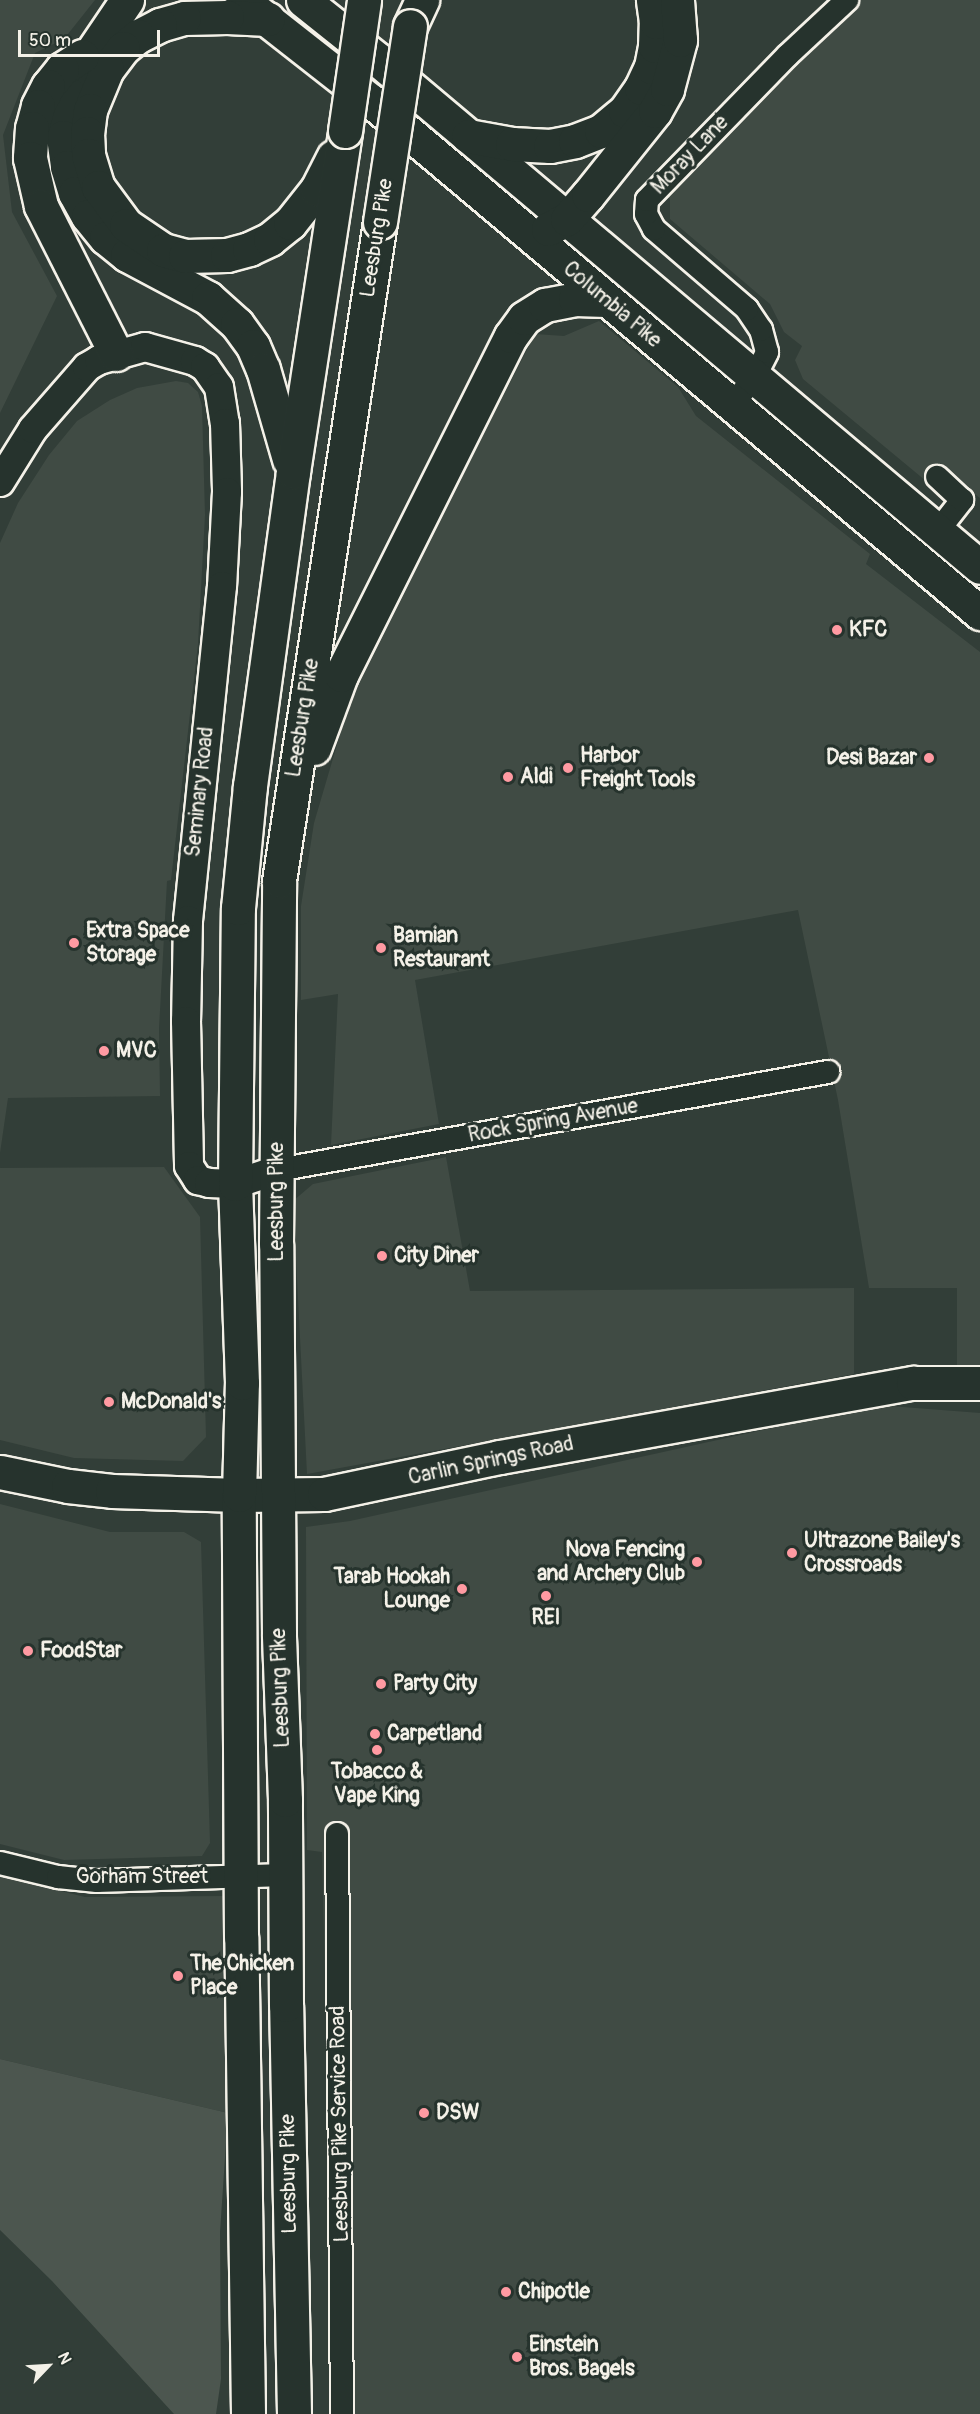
<!DOCTYPE html>
<html>
<head>
<meta charset="utf-8">
<style>
	body { margin:0 }
	#map { position:relative; width:980px; height:2414px; overflow:hidden; background:#323e38; font-family:Pangolin,sans-serif }
	div>[style] { position:absolute }
	.built>* { inset:0; background:#404b44 }
	.green>* { inset:0; background:#4c564f }
	.roads { filter:drop-shadow(2px 0 #f4f1e8) drop-shadow(-2px 0 #f4f1e8) drop-shadow(0 2px #f4f1e8) drop-shadow(0 -2px #f4f1e8) }
	.minor>* { height:22px; margin:-11px; padding:0 11px; transform-origin:11px; border-radius:11px; background:#26332d }
	.tertiary>* { height:28px; margin:-14px; padding:0 14px; transform-origin:14px; border-radius:14px; background:#26332d }
	.secondary>* { height:33px; margin:-16.5px; padding:0 16.5px; transform-origin:16.5px; border-radius:16.5px; background:#26332d }
	.primary>* { height:33px; margin:-16.5px; padding:0 16.5px; transform-origin:16.5px; border-radius:16.5px; background:#26332d }
	.bridges { filter:drop-shadow(2px 0 #f4f1e8) drop-shadow(-2px 0 #f4f1e8) drop-shadow(0 2px #f4f1e8) drop-shadow(0 -2px #f4f1e8) }
	.primary-bridge>* { height:33px; margin:-16.5px; padding:0 16.5px; transform-origin:16.5px; border-radius:16.5px; background:#26332d }
	.dots>* { width:16px; height:16px; translate:-50% -50%; box-sizing:border-box; border:3px solid #26332d; border-radius:50% }
	span { translate:-50% -50%; white-space:nowrap; text-align:center; line-height:1.15; -webkit-text-stroke:6px #26332d; paint-order:stroke }
	.street-label { font-size:21px; color:#f4f1e8 }
	.poi-label { font-size:21px; color:#f4f1e8; font-weight:700 }
	.left { translate:0 -50%; text-align:left }
	.right { translate:-100% -50%; text-align:right }
	.north { position:absolute; left:18px; top:2336px; width:60px; height:60px; -webkit-text-stroke:4px #26332d; paint-order:stroke; rotate:65deg; font-size:16px; font-weight:700; line-height:24px; text-align:center; color:#f4f1e8 }
	.north::after { content:''; display:block; margin:auto; width:21px; height:27px; background:#f4f1e8; clip-path:polygon(50% 0,100% 100%,50% 72%,0 100%) }
	.scale { position:absolute; left:18px; top:30px; width:142px; height:27px; box-sizing:border-box; border:3px solid #f4f1e8; border-top:0; padding-left:8px; font-size:18px; line-height:21px; white-space:nowrap; color:#f4f1e8; -webkit-text-stroke:4px #26332d; paint-order:stroke }
</style>
</head>
<body>
<div id="map">
	<div class="built">
		<div style="clip-path:polygon(0 0,95px 0,64px 39px,35px 53px,3px 135px,12px 212px,57px 296px,0 413px)"></div>
		<div style="clip-path:polygon(857px 0,980px 0,980px 498px,945px 472px,932px 486px,803px 379px,795px 360px,802px 346px,784px 332px,770px 304px,670px 219px,670px 199px,660px 189px)"></div>
		<div style="clip-path:polygon(599px 321px,678px 387px,696px 416px,870px 554px,866px 564px,980px 652px,980px 1366px,957px 1366px,957px 1288px,869px 1288px,838px 1100px,798px 910px,415px 980px,439px 1124px,331px 1145px,338px 994px,301px 1000px,301px 906px,314px 823px,354px 687px,535px 334px,564px 336px)"></div>
		<div style="clip-path:polygon(176px 381px,188px 383px,198px 392px,202px 406px,205px 515px,198px 644px,171px 880px,167px 881px,159px 1029px,160px 1096px,8px 1098px,0 1153px,0 543px,18px 503px,49px 455px,77px 421px,110px 400px,137px 388px)"></div>
		<div style="clip-path:polygon(446px 1157px,470px 1291px,854px 1288px,854px 1374px,307px 1474px,293px 1201px,313px 1184px)"></div>
		<div style="clip-path:polygon(164px 1167px,200px 1217px,206px 1437px,183px 1461px,74px 1458px,0 1440px,0 1168px)"></div>
		<div style="clip-path:polygon(877px 1405px,980px 1413px,980px 2414px,344px 2414px,331px 2222px,322px 1852px,307px 1850px,306px 1527px,350px 1521px)"></div>
		<div style="clip-path:polygon(0 1504px,110px 1532px,184px 1532px,201px 1542px,210px 1843px,202px 1856px,64px 1860px,0 1844px)"></div>
		<div style="clip-path:polygon(0 1876px,85px 1897px,226px 1896px,228px 2113px,0 2059px)"></div>
	</div>
	<div class="green">
		<div style="clip-path:polygon(0 2059px,228px 2113px,220px 2232px,221px 2379px,216px 2414px,174px 2414px,52px 2281px,0 2230px)"></div>
	</div>
	<div class="roads">
		<div class="minor">
			<div style="left:732px;top:405px;width:35px;rotate:-51deg"></div>
			<div style="left:754px;top:378px;width:29px;rotate:-63deg"></div>
			<div style="left:767px;top:352px;width:23px;rotate:-105deg"></div>
			<div style="left:761px;top:330px;width:25px;rotate:-124deg"></div>
			<div style="left:747px;top:309px;width:123px;rotate:-139.3deg"></div>
			<div style="left:654px;top:229px;width:17px;rotate:-118deg"></div>
			<div style="left:646px;top:214px;width:14px;rotate:-86deg"></div>
			<div style="left:647px;top:200px;width:202px;rotate:-45.8deg"></div>
			<div style="left:788px;top:55px;width:81px;rotate:-43deg"></div>
			<div style="left:937px;top:532px;width:41px;rotate:-52deg"></div>
			<div style="left:962px;top:500px;width:34px;rotate:-137deg"></div>
			<div style="left:277px;top:1170px;width:560px;rotate:-10.09deg"></div>
			<div style="left:337px;top:1834px;width:580px;rotate:89.51deg"></div>
			<div style="left:0;top:1863px;width:60px;rotate:13.6deg"></div>
			<div style="left:58px;top:1877px;width:39px;rotate:6deg"></div>
			<div style="left:97px;top:1881px;width:188px;rotate:-1.8deg"></div>
		</div>
		<div class="tertiary">
			<div style="left:0;top:482px;width:62px;rotate:-58.1deg"></div>
			<div style="left:33px;top:429px;width:82px;rotate:-48.9deg"></div>
			<div style="left:87px;top:367px;width:14px;rotate:-30deg"></div>
			<div style="left:99px;top:360px;width:48px;rotate:-15.8deg"></div>
			<div style="left:145px;top:347px;width:52px;rotate:15.6deg"></div>
			<div style="left:195px;top:361px;width:12px;rotate:31deg"></div>
			<div style="left:205px;top:367px;width:24px;rotate:55deg"></div>
			<div style="left:219px;top:387px;width:36px;rotate:81deg"></div>
			<div style="left:225px;top:423px;width:69px;rotate:88.3deg"></div>
			<div style="left:227px;top:492px;width:94px;rotate:93deg"></div>
			<div style="left:222px;top:586px;width:336px;rotate:95.8deg"></div>
			<div style="left:188px;top:920px;width:101px;rotate:91.1deg"></div>
			<div style="left:186px;top:1021px;width:145px;rotate:88.8deg"></div>
			<div style="left:189px;top:1166px;width:17px;rotate:57deg"></div>
			<div style="left:198px;top:1180px;width:11px;rotate:15deg"></div>
			<div style="left:209px;top:1183px;width:26px;rotate:2deg"></div>
			<div style="left:235px;top:1184px;width:44px;rotate:-18.4deg"></div>
		</div>
		<div class="secondary">
			<div style="left:0;top:1472px;width:69px;rotate:11.6deg"></div>
			<div style="left:68px;top:1486px;width:44px;rotate:6.5deg"></div>
			<div style="left:112px;top:1491px;width:127px;rotate:1.8deg"></div>
			<div style="left:239px;top:1495px;width:85px;rotate:-0.7deg"></div>
			<div style="left:324px;top:1494px;width:180px;rotate:-11.9deg"></div>
			<div style="left:500px;top:1457px;width:420px;rotate:-10.2deg"></div>
			<div style="left:913px;top:1383px;width:67px"></div>
		</div>
		<div class="primary">
			<div style="left:127px;top:0;width:86px;rotate:124.1deg"></div>
			<div style="left:79px;top:71px;width:25px;rotate:113deg"></div>
			<div style="left:69px;top:94px;width:43px;rotate:97.9deg"></div>
			<div style="left:63px;top:137px;width:30px;rotate:82deg"></div>
			<div style="left:67px;top:167px;width:27px;rotate:73deg"></div>
			<div style="left:75px;top:193px;width:26px;rotate:61deg"></div>
			<div style="left:88px;top:216px;width:28px;rotate:51deg"></div>
			<div style="left:106px;top:238px;width:27px;rotate:39deg"></div>
			<div style="left:127px;top:255px;width:92px;rotate:28deg"></div>
			<div style="left:208px;top:298px;width:39px;rotate:42deg"></div>
			<div style="left:237px;top:324px;width:27px;rotate:54deg"></div>
			<div style="left:253px;top:346px;width:25px;rotate:67deg"></div>
			<div style="left:263px;top:369px;width:94px;rotate:73.9deg"></div>
			<div style="left:242px;top:0;width:164px;rotate:38.1deg"></div>
			<div style="left:371px;top:101px;width:796px;rotate:40.05deg"></div>
			<div style="left:303px;top:0;width:95px;rotate:38.6deg"></div>
			<div style="left:377px;top:59px;width:788px;rotate:40.11deg"></div>
			<div style="left:268px;top:19px;width:41px;rotate:-177.2deg"></div>
			<div style="left:227px;top:17px;width:43px;rotate:178.7deg"></div>
			<div style="left:184px;top:18px;width:25px;rotate:164deg"></div>
			<div style="left:160px;top:25px;width:25px;rotate:153deg"></div>
			<div style="left:138px;top:36px;width:19px;rotate:141deg"></div>
			<div style="left:123px;top:48px;width:26px;rotate:127deg"></div>
			<div style="left:107px;top:69px;width:44px;rotate:112.5deg"></div>
			<div style="left:90px;top:110px;width:23px;rotate:97deg"></div>
			<div style="left:87px;top:133px;width:22px;rotate:87deg"></div>
			<div style="left:88px;top:155px;width:34px;rotate:73deg"></div>
			<div style="left:98px;top:187px;width:47px;rotate:53.6deg"></div>
			<div style="left:126px;top:225px;width:45px;rotate:34deg"></div>
			<div style="left:163px;top:250px;width:23px;rotate:15deg"></div>
			<div style="left:185px;top:256px;width:42px;rotate:-1.4deg"></div>
			<div style="left:227px;top:255px;width:23px;rotate:-15deg"></div>
			<div style="left:249px;top:249px;width:23px;rotate:-25deg"></div>
			<div style="left:270px;top:239px;width:26px;rotate:-39deg"></div>
			<div style="left:290px;top:223px;width:43px;rotate:-51.5deg"></div>
			<div style="left:317px;top:189px;width:36px;rotate:-63deg"></div>
			<div style="left:410px;top:26px;width:29px;rotate:-65deg"></div>
			<div style="left:82px;top:56px;width:24px;rotate:147deg"></div>
			<div style="left:62px;top:69px;width:22px;rotate:129deg"></div>
			<div style="left:48px;top:86px;width:22px;rotate:117deg"></div>
			<div style="left:38px;top:106px;width:23px;rotate:105deg"></div>
			<div style="left:32px;top:128px;width:30px;rotate:94deg"></div>
			<div style="left:30px;top:158px;width:49px;rotate:77.1deg"></div>
			<div style="left:41px;top:206px;width:166px;rotate:63.1deg"></div>
			<div style="left:468px;top:136px;width:45px;rotate:10.3deg"></div>
			<div style="left:512px;top:144px;width:38px;rotate:3deg"></div>
			<div style="left:550px;top:146px;width:25px;rotate:-11deg"></div>
			<div style="left:575px;top:141px;width:28px;rotate:-21deg"></div>
			<div style="left:601px;top:131px;width:31px;rotate:-40deg"></div>
			<div style="left:625px;top:111px;width:28px;rotate:-55deg"></div>
			<div style="left:641px;top:88px;width:23px;rotate:-65deg"></div>
			<div style="left:651px;top:67px;width:21px;rotate:-79deg"></div>
			<div style="left:655px;top:46px;width:24px;rotate:-88deg"></div>
			<div style="left:656px;top:22px;width:22px;rotate:-98deg"></div>
			<div style="left:548px;top:229px;width:21px;rotate:-28deg"></div>
			<div style="left:567px;top:219px;width:32px;rotate:-49deg"></div>
			<div style="left:588px;top:195px;width:107px;rotate:-51.4deg"></div>
			<div style="left:655px;top:111px;width:25px;rotate:-61deg"></div>
			<div style="left:667px;top:89px;width:51px;rotate:-75.1deg"></div>
			<div style="left:680px;top:40px;width:40px;rotate:-94.3deg"></div>
			<div style="left:314px;top:748px;width:78px;rotate:-69.7deg"></div>
			<div style="left:341px;top:675px;width:379px;rotate:-63.4deg"></div>
			<div style="left:511px;top:336px;width:22px;rotate:-54deg"></div>
			<div style="left:524px;top:318px;width:25px;rotate:-32deg"></div>
			<div style="left:545px;top:305px;width:31px;rotate:-11deg"></div>
			<div style="left:575px;top:299px;width:31px;rotate:2deg"></div>
			<div style="left:248px;top:2414px;width:477px;rotate:-90.8deg"></div>
			<div style="left:241px;top:1937px;width:442px;rotate:-90.3deg"></div>
			<div style="left:239px;top:1495px;width:112px;rotate:-88.5deg"></div>
			<div style="left:242px;top:1383px;width:199px;rotate:-92deg"></div>
			<div style="left:235px;top:1184px;width:276px;rotate:-89.4deg"></div>
			<div style="left:238px;top:908px;width:123px;rotate:-84.4deg"></div>
			<div style="left:250px;top:786px;width:317px;rotate:-82.2deg"></div>
			<div style="left:293px;top:472px;width:345px;rotate:-81.3deg"></div>
			<div style="left:294px;top:2414px;width:409px;rotate:-91.1deg"></div>
			<div style="left:286px;top:2005px;width:205px;rotate:-90.3deg"></div>
			<div style="left:285px;top:1800px;width:166px;rotate:-92.1deg"></div>
			<div style="left:279px;top:1634px;width:390px;rotate:-90.4deg"></div>
			<div style="left:276px;top:1244px;width:363px;rotate:-89.5deg"></div>
			<div style="left:279px;top:881px;width:667px;rotate:-81.29deg"></div>
		</div>
	</div>
	<div class="bridges">
		<div class="primary-bridge">
			<div style="left:345px;top:131px;width:132px;rotate:-81.7deg"></div>
			<div style="left:380px;top:222px;width:198px;rotate:-81.3deg"></div>
		</div>
	</div>
	<div class="dots">
		<div style="left:837px;top:630px;background:#ff9aa2"></div>
		<div style="left:929px;top:758px;background:#ff9aa2"></div>
		<div style="left:568px;top:768px;background:#ff9aa2"></div>
		<div style="left:508px;top:777px;background:#ff9aa2"></div>
		<div style="left:74px;top:943px;background:#ff9aa2"></div>
		<div style="left:381px;top:948px;background:#ff9aa2"></div>
		<div style="left:104px;top:1051px;background:#ff9aa2"></div>
		<div style="left:382px;top:1256px;background:#ff9aa2"></div>
		<div style="left:109px;top:1402px;background:#ff9aa2"></div>
		<div style="left:792px;top:1553px;background:#ff9aa2"></div>
		<div style="left:697px;top:1562px;background:#ff9aa2"></div>
		<div style="left:462px;top:1589px;background:#ff9aa2"></div>
		<div style="left:546px;top:1596px;background:#ff9aa2"></div>
		<div style="left:28px;top:1651px;background:#ff9aa2"></div>
		<div style="left:381px;top:1684px;background:#ff9aa2"></div>
		<div style="left:375px;top:1734px;background:#ff9aa2"></div>
		<div style="left:377px;top:1750px;background:#ff9aa2"></div>
		<div style="left:178px;top:1976px;background:#ff9aa2"></div>
		<div style="left:424px;top:2113px;background:#ff9aa2"></div>
		<div style="left:506px;top:2292px;background:#ff9aa2"></div>
		<div style="left:517px;top:2357px;background:#ff9aa2"></div>
	</div>
	<div class="street-label">
		<span style="left:690px;top:155px;rotate:-46deg">Moray Lane</span>
		<span style="left:377px;top:238px;rotate:-81deg">Leesburg Pike</span>
		<span style="left:612px;top:305px;rotate:40deg">Columbia Pike</span>
		<span style="left:303px;top:718px;rotate:-81deg">Leesburg Pike</span>
		<span style="left:200px;top:792px;rotate:-84deg">Seminary Road</span>
		<span style="left:553px;top:1121px;rotate:-10deg">Rock Spring Avenue</span>
		<span style="left:277px;top:1202px;rotate:-90deg">Leesburg Pike</span>
		<span style="left:491px;top:1461px;rotate:-12deg">Carlin Springs Road</span>
		<span style="left:281px;top:1688px;rotate:-92deg">Leesburg Pike</span>
		<span style="left:142px;top:1877px">Gorham Street</span>
		<span style="left:340px;top:2124px;rotate:-91deg">Leesburg Pike Service Road</span>
		<span style="left:289px;top:2174px;rotate:-91deg">Leesburg Pike</span>
	</div>
	<div class="poi-label">
		<span class="left" style="left:849px;top:630px">KFC</span>
		<span class="left" style="left:580px;top:768px">Harbor<br>Freight Tools</span>
		<span class="right" style="left:917px;top:758px">Desi Bazar</span>
		<span class="left" style="left:520px;top:777px">Aldi</span>
		<span class="left" style="left:86px;top:943px">Extra Space<br>Storage</span>
		<span class="left" style="left:393px;top:948px">Bamian<br>Restaurant</span>
		<span class="left" style="left:116px;top:1051px">MVC</span>
		<span class="left" style="left:394px;top:1256px">City Diner</span>
		<span class="left" style="left:121px;top:1402px">McDonald's</span>
		<span class="left" style="left:804px;top:1553px">Ultrazone Bailey's<br>Crossroads</span>
		<span class="right" style="left:685px;top:1562px">Nova Fencing<br>and Archery Club</span>
		<span class="right" style="left:450px;top:1589px">Tarab Hookah<br>Lounge</span>
		<span style="left:546px;top:1618px">REI</span>
		<span class="left" style="left:40px;top:1651px">FoodStar</span>
		<span class="left" style="left:393px;top:1684px">Party City</span>
		<span class="left" style="left:387px;top:1734px">Carpetland</span>
		<span style="left:377px;top:1784px">Tobacco &amp;<br>Vape King</span>
		<span class="left" style="left:190px;top:1976px">The Chicken<br>Place</span>
		<span class="left" style="left:436px;top:2113px">DSW</span>
		<span class="left" style="left:518px;top:2292px">Chipotle</span>
		<span class="left" style="left:529px;top:2357px">Einstein<br>Bros. Bagels</span>
	</div>
	<div class="north">N</div>
	<div class="scale">50 m</div>
</div>
</body>
</html>
